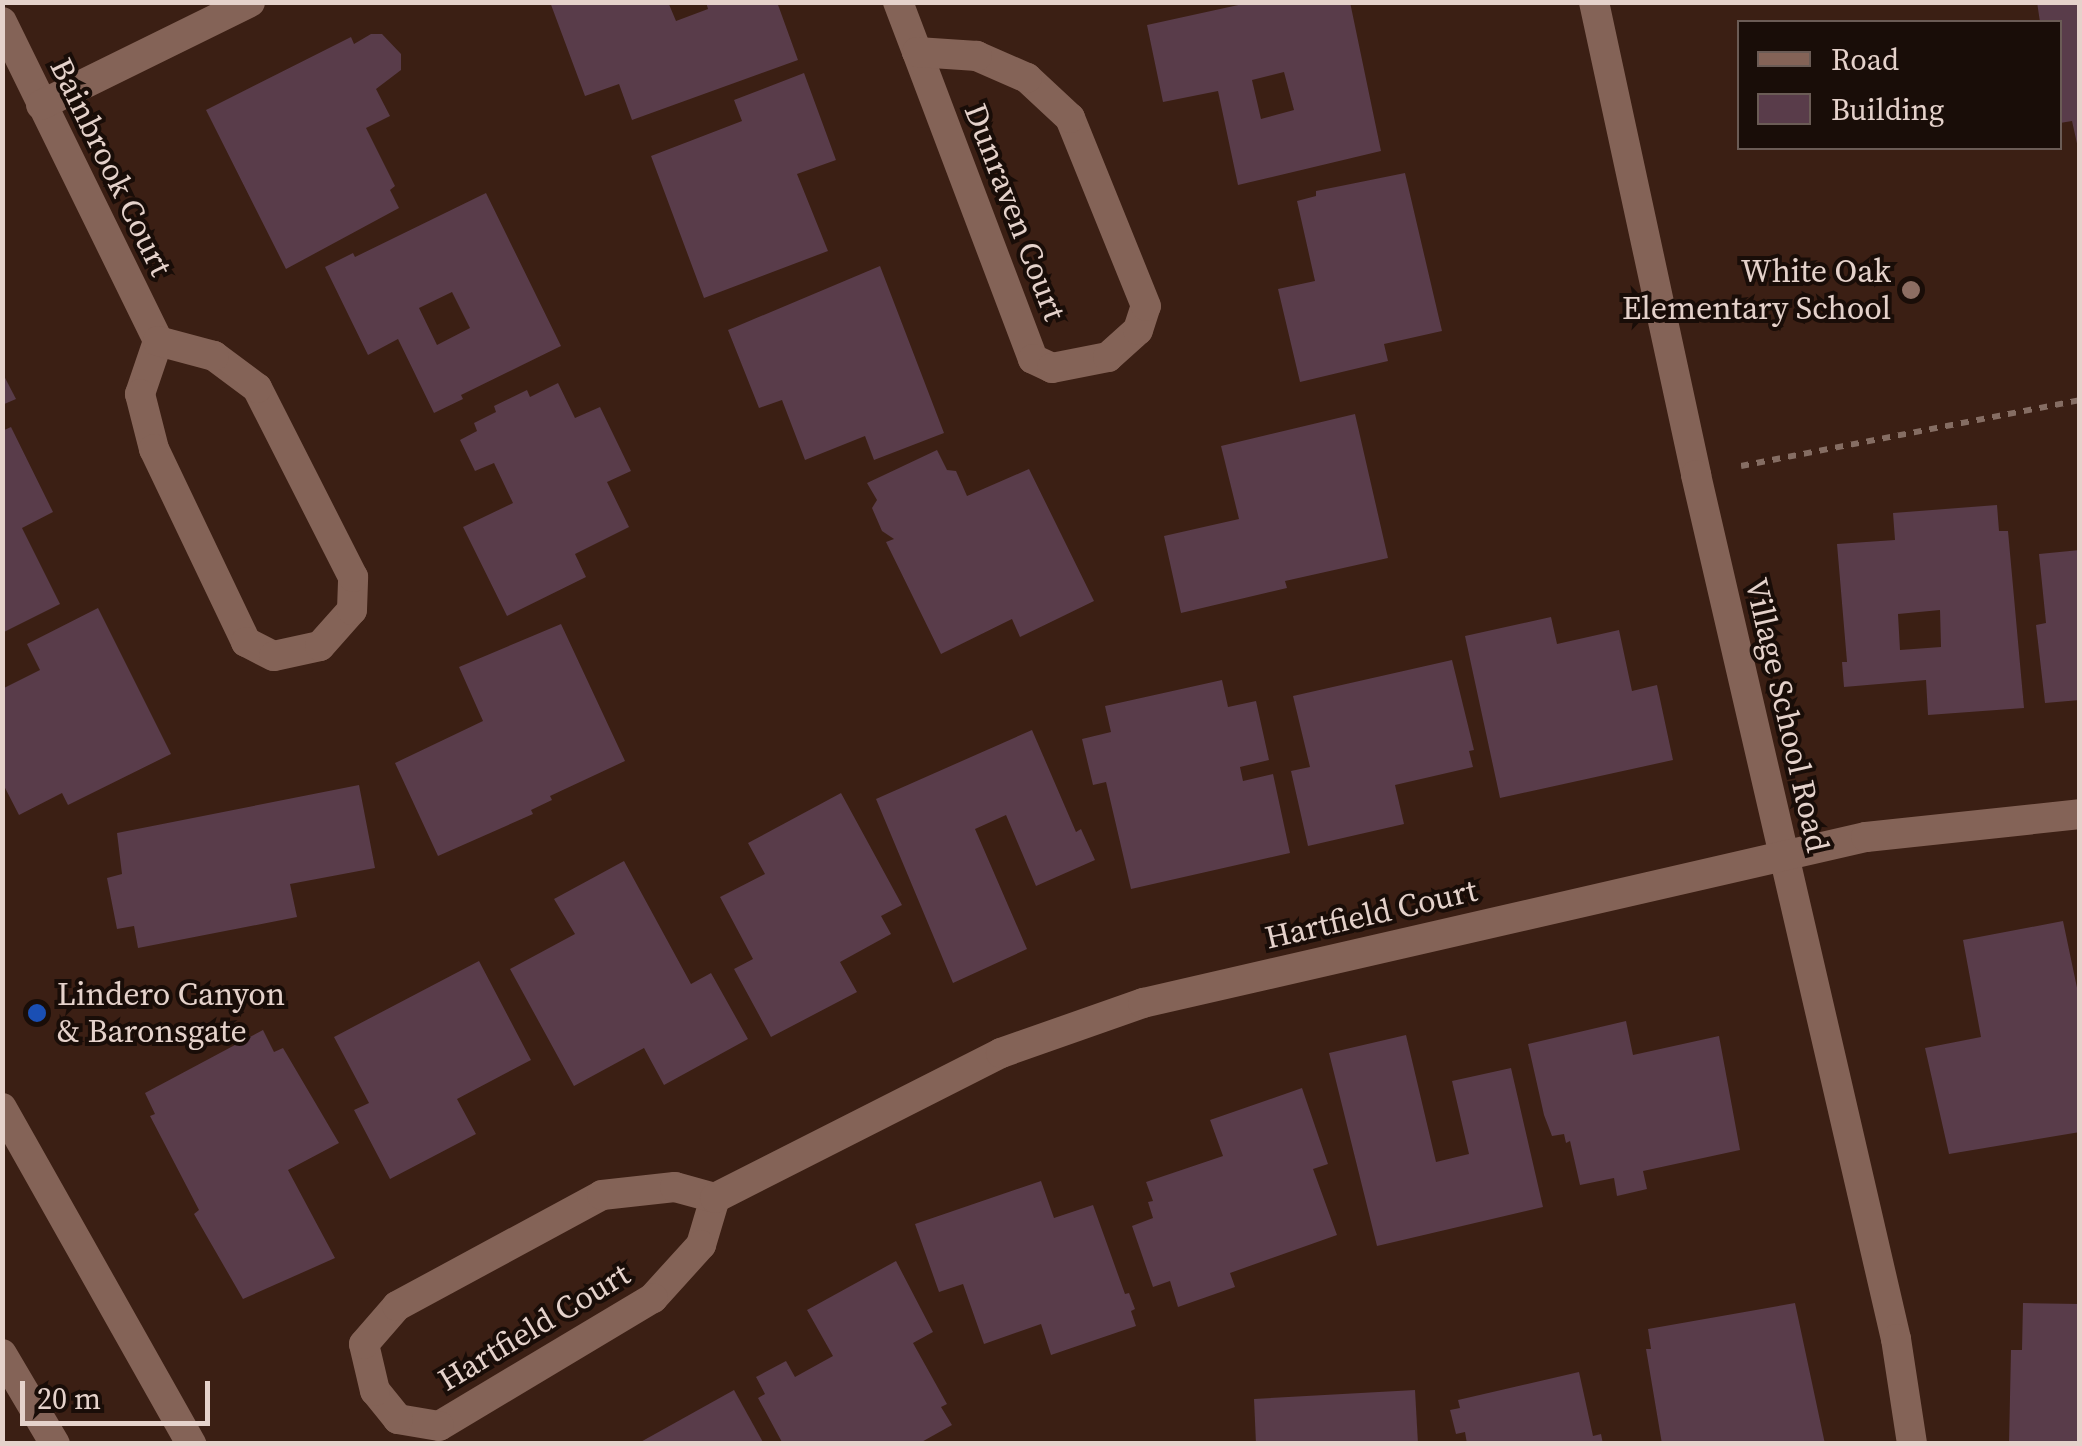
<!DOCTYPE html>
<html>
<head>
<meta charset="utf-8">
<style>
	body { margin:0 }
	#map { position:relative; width:2082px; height:1446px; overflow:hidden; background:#3b1f14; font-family:"Source Serif 4",serif }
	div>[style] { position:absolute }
	.building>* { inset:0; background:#593c4a }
	.path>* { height:6px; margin-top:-3px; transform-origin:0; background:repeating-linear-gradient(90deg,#856d63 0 8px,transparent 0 16px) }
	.street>* { height:30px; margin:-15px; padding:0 15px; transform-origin:15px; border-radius:15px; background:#846357 }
	.secondary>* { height:30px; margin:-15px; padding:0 15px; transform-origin:15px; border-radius:15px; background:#846357 }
	.dots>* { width:28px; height:28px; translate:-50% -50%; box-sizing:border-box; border:5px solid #190d08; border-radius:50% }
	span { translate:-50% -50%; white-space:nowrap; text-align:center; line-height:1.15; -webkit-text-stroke:8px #190d08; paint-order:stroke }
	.street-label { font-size:32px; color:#e5d2cb }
	.poi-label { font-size:32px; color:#e5d2cb }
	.right { translate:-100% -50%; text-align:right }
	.left { translate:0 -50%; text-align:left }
	.frame { position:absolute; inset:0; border:5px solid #e5d2cb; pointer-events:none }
	.legend { position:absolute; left:1737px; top:20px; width:325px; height:130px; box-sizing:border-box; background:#190d08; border:2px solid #6b5c56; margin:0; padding:12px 18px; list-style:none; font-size:30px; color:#e5d2cb }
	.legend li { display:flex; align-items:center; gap:20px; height:50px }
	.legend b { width:50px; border:2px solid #6b5c56 }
	.scale { position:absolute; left:20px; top:1381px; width:190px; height:45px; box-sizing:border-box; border:5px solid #e5d2cb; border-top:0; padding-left:12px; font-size:30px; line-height:35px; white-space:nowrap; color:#e5d2cb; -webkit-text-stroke:8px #190d08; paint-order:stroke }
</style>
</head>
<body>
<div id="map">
	<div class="building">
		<div style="clip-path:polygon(550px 2px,668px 2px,676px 21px,708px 9px,706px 2px,777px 2px,798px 60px,632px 120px,619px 84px,585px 96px)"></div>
		<div style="clip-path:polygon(evenodd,1252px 2px,1350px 2px,1381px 151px,1238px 185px,1218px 91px,1163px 102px,1147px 25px,1252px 2px,1284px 72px,1294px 110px,1261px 119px,1252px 80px,1284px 72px)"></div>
		<div style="clip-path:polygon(2037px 2px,2080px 2px,2080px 157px,2072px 121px,2060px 123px,2060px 22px,2040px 22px)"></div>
		<div style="clip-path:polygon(371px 34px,382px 34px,401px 54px,401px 70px,376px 89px,390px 116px,366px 128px,395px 186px,390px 190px,399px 208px,286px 269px,206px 110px,351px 37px,354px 44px)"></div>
		<div style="clip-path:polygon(804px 73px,836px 160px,797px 174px,828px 251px,704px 298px,651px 156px,742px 121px,734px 100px)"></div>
		<div style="clip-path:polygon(1405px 173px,1442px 331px,1384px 344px,1388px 361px,1300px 382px,1278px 289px,1315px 281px,1297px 201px,1316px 196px,1316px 191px)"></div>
		<div style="clip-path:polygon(evenodd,486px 193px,561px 346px,461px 395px,463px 399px,434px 413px,398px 339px,368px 355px,325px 267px,353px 253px,355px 257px,486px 193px,452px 292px,470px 328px,437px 345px,419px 308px,452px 292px)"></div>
		<div style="clip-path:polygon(880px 266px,944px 433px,874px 460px,865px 436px,805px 460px,782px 400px,759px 408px,728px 330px)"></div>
		<div style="clip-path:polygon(2px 372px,16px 399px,2px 405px)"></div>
		<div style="clip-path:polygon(558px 383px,575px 418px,600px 407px,631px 471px,607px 482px,629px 527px,575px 554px,586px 577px,507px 616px,463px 527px,513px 503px,494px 463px,475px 471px,460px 440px,477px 431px,474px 423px,496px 412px,494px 406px,527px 390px,530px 397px)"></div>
		<div style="clip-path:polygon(1355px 414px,1388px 558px,1285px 581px,1287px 588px,1181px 613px,1164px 536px,1239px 519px,1221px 446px)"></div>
		<div style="clip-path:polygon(11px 427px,53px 512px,22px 528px,60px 604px,2px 633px,2px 431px)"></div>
		<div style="clip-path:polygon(937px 450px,947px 470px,956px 471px,967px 496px,1029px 469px,1094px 601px,1020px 637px,1012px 619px,941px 654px,886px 542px,894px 539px,882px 531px,872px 508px,877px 500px,867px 483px)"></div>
		<div style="clip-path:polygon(evenodd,1997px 505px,1999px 531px,2008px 531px,2024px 708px,1928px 715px,1926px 680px,1844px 687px,1842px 662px,1847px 662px,1837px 544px,1895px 540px,1893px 513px,1997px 505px,1940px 610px,1941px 647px,1900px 650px,1898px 614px,1940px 610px)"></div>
		<div style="clip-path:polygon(2080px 550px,2080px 700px,2045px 703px,2036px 625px,2046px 623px,2039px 554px)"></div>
		<div style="clip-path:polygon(98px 608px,171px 754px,68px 805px,62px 793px,19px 815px,2px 782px,2px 689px,40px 670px,27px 644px)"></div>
		<div style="clip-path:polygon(1551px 617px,1557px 644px,1619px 630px,1632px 691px,1657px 685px,1673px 760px,1500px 798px,1465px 636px)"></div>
		<div style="clip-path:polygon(561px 624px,625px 761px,550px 796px,552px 800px,531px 810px,533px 814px,438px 856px,395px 763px,483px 721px,459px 667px)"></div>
		<div style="clip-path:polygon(1452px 660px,1474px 750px,1469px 751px,1473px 767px,1395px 785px,1404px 824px,1308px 846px,1291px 771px,1310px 767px,1293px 696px)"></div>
		<div style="clip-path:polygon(1222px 680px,1228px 707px,1256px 701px,1269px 760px,1240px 767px,1243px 781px,1273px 774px,1290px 853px,1131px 889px,1106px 782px,1093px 785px,1082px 739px,1111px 732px,1105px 706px)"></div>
		<div style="clip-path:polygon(1032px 730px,1076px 832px,1081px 829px,1095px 860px,1036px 886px,1006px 815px,975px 829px,1027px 949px,953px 983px,876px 799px)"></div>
		<div style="clip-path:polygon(359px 785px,375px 868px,290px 884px,297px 917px,138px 948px,134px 926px,117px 929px,107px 878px,122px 874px,117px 833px)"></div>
		<div style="clip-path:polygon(841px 793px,902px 905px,881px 916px,891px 934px,840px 962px,857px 992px,771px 1037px,734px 969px,753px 959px,720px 897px,765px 874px,748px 843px)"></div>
		<div style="clip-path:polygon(624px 861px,691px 984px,711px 973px,748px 1039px,664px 1085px,644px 1048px,574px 1086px,510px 969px,575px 934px,554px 899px)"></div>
		<div style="clip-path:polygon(2063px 921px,2080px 1002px,2080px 1132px,1949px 1154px,1925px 1048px,1981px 1037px,1963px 940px)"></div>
		<div style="clip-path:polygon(479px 961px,531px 1060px,457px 1099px,476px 1134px,390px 1179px,354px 1110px,369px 1103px,334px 1037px)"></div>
		<div style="clip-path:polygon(1626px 1021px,1633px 1055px,1719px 1036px,1740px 1150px,1643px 1171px,1647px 1189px,1617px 1196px,1614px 1178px,1580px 1185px,1570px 1141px,1566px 1143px,1564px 1134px,1552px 1136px,1544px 1115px,1528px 1044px)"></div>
		<div style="clip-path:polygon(263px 1030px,274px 1052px,283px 1048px,339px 1143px,288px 1170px,335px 1258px,243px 1299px,194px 1214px,199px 1210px,150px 1116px,155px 1114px,145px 1093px)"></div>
		<div style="clip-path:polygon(1406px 1035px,1436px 1162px,1469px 1154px,1452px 1081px,1511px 1068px,1543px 1207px,1377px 1246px,1329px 1053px)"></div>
		<div style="clip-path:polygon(1302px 1088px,1328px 1164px,1313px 1169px,1337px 1235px,1230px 1273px,1235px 1287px,1178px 1307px,1170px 1281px,1153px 1287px,1132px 1226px,1153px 1218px,1148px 1202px,1153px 1201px,1146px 1182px,1223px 1156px,1210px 1120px)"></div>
		<div style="clip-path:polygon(1041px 1181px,1054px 1218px,1093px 1205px,1125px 1294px,1129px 1293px,1135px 1309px,1131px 1311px,1136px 1326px,1051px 1355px,1041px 1324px,984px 1344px,963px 1284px,939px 1292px,915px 1224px)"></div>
		<div style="clip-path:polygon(896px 1261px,933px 1332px,913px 1343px,947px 1404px,941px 1407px,952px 1425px,918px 1444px,783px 1444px,758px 1398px,765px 1394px,756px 1377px,786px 1361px,795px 1377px,833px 1356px,807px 1310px)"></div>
		<div style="clip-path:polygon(1795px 1303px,1825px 1444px,1662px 1444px,1646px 1349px,1651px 1349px,1648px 1329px)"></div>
		<div style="clip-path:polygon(2023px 1303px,2080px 1304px,2080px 1444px,2009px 1444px,2011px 1350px,2022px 1350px)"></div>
		<div style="clip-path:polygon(1579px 1372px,1593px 1436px,1601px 1434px,1603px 1444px,1467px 1444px,1465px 1432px,1456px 1434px,1450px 1410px,1460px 1408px,1458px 1400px)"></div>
		<div style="clip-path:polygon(734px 1390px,764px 1444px,637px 1444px)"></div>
		<div style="clip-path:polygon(1415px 1390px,1418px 1444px,1256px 1444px,1254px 1399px)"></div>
	</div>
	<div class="path">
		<div style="left:1741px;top:466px;width:345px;rotate:-11deg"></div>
	</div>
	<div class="street">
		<div style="left:898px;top:2px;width:53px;rotate:69.2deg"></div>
		<div style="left:917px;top:52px;width:328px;rotate:69.3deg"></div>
		<div style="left:1033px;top:359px;width:21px;rotate:25deg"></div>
		<div style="left:1052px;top:368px;width:57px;rotate:-11.1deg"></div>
		<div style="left:1108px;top:357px;width:40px;rotate:-42deg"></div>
		<div style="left:1138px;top:330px;width:25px;rotate:-72deg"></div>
		<div style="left:1146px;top:306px;width:203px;rotate:-112deg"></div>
		<div style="left:1070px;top:118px;width:59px;rotate:-137.1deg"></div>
		<div style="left:1027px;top:78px;width:55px;rotate:-156.3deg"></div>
		<div style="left:977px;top:56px;width:60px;rotate:-176.2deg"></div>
		<div style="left:1594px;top:2px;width:484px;rotate:77.8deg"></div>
		<div style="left:1696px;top:475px;width:887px;rotate:76.97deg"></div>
		<div style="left:1896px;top:1339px;width:106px;rotate:81.3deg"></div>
		<div style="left:2px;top:22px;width:355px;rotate:63.9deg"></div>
		<div style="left:158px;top:341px;width:56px;rotate:108.8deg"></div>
		<div style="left:140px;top:394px;width:57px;rotate:75.7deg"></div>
		<div style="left:154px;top:449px;width:214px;rotate:64.5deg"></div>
		<div style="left:246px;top:642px;width:31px;rotate:27deg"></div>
		<div style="left:274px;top:656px;width:47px;rotate:-12.3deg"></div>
		<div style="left:320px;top:646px;width:48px;rotate:-48.4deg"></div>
		<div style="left:352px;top:610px;width:33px;rotate:-88deg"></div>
		<div style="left:353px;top:577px;width:212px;rotate:-116.9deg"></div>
		<div style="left:257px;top:388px;width:54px;rotate:-143.3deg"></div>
		<div style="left:214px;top:356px;width:58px;rotate:-165deg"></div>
		<div style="left:41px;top:105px;width:233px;rotate:-26.2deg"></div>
		<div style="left:715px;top:1198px;width:49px;rotate:106.6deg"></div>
		<div style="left:701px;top:1245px;width:72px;rotate:132.2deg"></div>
		<div style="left:653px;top:1298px;width:249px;rotate:149.1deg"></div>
		<div style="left:439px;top:1426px;width:42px;rotate:-170.3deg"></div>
		<div style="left:398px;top:1419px;width:36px;rotate:-129deg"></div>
		<div style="left:375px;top:1391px;width:48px;rotate:-103.2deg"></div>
		<div style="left:364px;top:1344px;width:50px;rotate:-49deg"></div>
		<div style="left:397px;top:1306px;width:233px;rotate:-28.4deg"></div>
		<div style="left:602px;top:1195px;width:73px;rotate:-6.3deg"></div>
		<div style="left:675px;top:1187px;width:41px;rotate:15.4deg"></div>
		<div style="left:715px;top:1198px;width:321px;rotate:-26.9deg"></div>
		<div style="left:1001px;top:1053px;width:151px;rotate:-19.4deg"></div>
		<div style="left:1143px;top:1003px;width:742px;rotate:-12.93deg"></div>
		<div style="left:1866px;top:837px;width:215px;rotate:-6.1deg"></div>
	</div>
	<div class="secondary">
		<div style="left:2px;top:1108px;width:386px;rotate:60.6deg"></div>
		<div style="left:2px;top:1354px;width:104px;rotate:59.5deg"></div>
	</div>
	<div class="dots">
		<div style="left:1911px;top:290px;background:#8d6e63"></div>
		<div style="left:37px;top:1013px;background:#1a4fb4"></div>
	</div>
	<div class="street-label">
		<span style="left:111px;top:167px;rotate:64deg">Bainbrook Court</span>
		<span style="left:1015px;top:212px;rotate:69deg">Dunraven Court</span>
		<span style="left:1787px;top:715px;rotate:77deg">Village School Road</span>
		<span style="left:1371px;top:914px;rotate:-13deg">Hartfield Court</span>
		<span style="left:534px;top:1327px;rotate:-31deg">Hartfield Court</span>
	</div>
	<div class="poi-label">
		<span class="right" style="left:1891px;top:290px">White Oak<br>Elementary School</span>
		<span class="left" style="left:57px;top:1013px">Lindero Canyon<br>&amp; Baronsgate</span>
	</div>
	<div class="frame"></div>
	<ul class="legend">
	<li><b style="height:12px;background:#846357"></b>Road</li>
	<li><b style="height:28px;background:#593c4a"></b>Building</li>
	</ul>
	<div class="scale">20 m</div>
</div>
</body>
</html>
